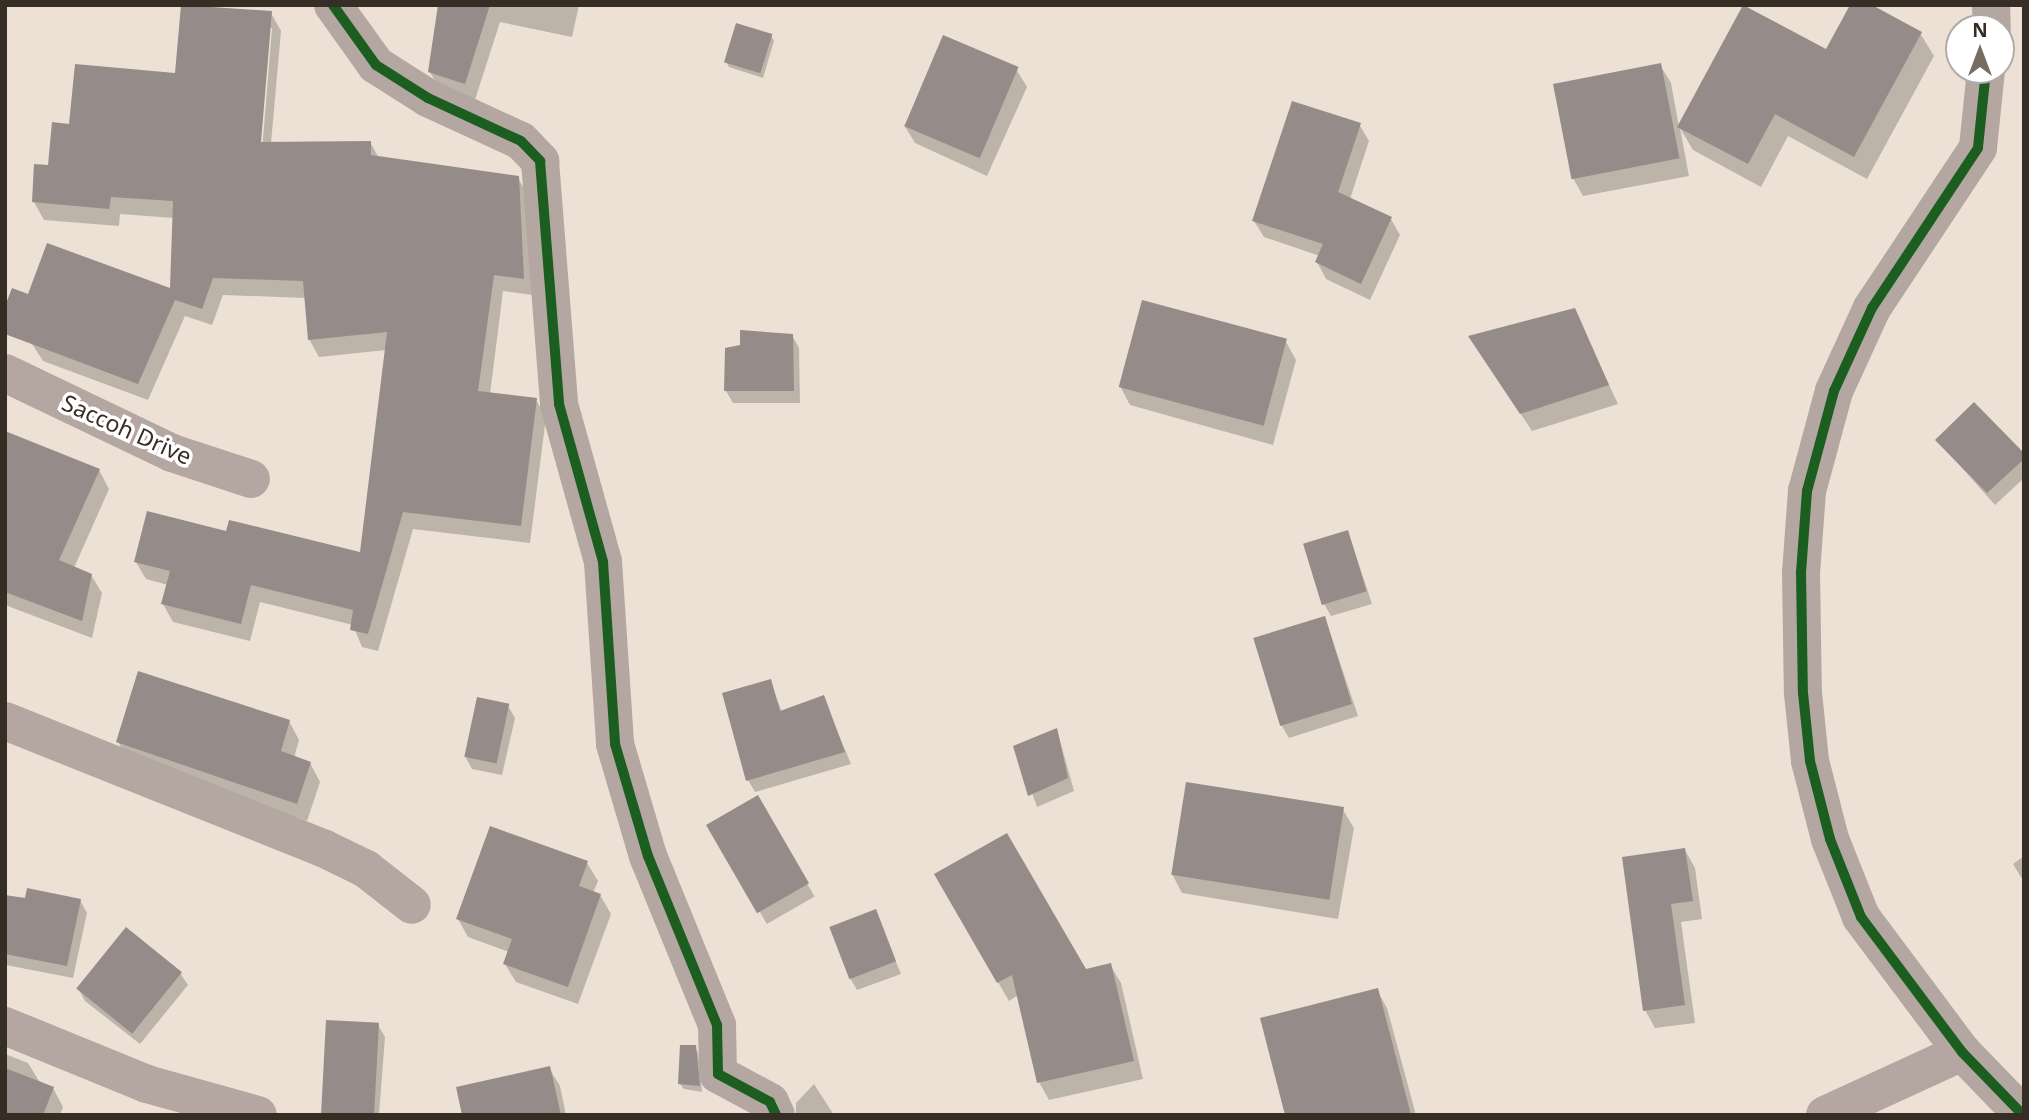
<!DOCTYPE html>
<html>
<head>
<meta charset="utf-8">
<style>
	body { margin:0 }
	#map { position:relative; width:2029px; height:1120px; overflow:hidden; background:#ece1d4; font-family:"Noto Sans",sans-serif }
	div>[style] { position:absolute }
	.shadow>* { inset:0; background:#0003; transform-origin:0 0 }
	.building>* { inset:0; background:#958b89; transform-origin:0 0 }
	.street>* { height:38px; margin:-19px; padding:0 19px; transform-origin:19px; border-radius:19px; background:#b4a6a0 }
	.cycleway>* { height:10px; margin:-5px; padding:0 5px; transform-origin:5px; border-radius:5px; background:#1b5e20 }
	span { translate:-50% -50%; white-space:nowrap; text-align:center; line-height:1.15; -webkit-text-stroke:7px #fff; paint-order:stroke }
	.street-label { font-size:23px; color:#362d25 }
	.frame { position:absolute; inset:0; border:7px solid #362d25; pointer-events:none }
	.north { position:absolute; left:1945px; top:14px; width:70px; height:70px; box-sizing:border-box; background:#fff; border:2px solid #afaba8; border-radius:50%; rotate:0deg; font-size:19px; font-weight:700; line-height:28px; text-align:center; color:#362d25 }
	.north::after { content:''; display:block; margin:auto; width:24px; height:32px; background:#766c62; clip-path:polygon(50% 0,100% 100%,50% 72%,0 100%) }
</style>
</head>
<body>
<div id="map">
	<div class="shadow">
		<div style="clip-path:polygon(459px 5px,579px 5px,572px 37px,500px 22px,473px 106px,440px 90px,430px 72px)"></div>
		<div style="clip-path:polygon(evenodd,271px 13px,281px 31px,271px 143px,370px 142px,379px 158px,518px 178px,528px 196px,533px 295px,503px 291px,490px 394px,536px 400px,546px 417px,530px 543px,413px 529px,378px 651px,362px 647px,353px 625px,260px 602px,250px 641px,173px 622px,163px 604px,168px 585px,146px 579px,136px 562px,228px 533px,361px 554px,386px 350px,319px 357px,309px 339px,306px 298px,223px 295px,212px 325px,185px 316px,148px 400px,43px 361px,32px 344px,172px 291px,174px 218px,120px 214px,119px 226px,44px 220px,34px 202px,71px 126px,177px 75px,271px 13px,269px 28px,272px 28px,262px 151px,258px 150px,269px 28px)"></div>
		<div style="clip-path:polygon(1920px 33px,1934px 56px,1867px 179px,1788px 136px,1761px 187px,1693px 150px,1680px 128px,1689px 176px,1583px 196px,1573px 178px,1660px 65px,1671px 83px,1679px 127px,1826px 51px)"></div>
		<div style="clip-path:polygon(771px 35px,774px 41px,763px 78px,729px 67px,726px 62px)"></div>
		<div style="clip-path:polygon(1016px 69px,1027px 87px,987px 176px,915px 143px,904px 125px)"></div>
		<div style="clip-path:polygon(1359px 124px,1369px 141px,1350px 199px,1391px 219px,1400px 235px,1370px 300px,1326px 279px,1317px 262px,1320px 256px,1264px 237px,1254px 221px)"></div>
		<div style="clip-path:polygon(1574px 310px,1618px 404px,1532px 431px,1470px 337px)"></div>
		<div style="clip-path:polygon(792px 335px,799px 348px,800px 403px,733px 403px,726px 391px,727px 349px)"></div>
		<div style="clip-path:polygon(1286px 342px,1296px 360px,1273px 445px,1130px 405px,1120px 386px)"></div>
		<div style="clip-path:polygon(5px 433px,99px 470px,109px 489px,74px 568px,91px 575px,102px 593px,92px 638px,5px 605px)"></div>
		<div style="clip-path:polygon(1937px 440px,2024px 456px,2024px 478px,1995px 505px)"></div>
		<div style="clip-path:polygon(1348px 532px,1372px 604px,1331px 616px,1324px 604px)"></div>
		<div style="clip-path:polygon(1325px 618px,1358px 716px,1289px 738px,1282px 726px)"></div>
		<div style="clip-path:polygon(770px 681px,782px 712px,823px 697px,851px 764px,755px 792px,748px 780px)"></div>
		<div style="clip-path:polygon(508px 706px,515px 718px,502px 775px,472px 769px,465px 756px)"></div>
		<div style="clip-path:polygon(289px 721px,299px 740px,294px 758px,310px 763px,320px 782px,307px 821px,129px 760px,118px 742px)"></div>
		<div style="clip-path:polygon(1057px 730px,1074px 791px,1037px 807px,1016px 747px)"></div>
		<div style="left:757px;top:797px;width:115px;height:55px;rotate:60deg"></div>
		<div style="clip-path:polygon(1343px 810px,1354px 828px,1338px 919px,1182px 893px,1172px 874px)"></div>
		<div style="clip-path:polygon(1685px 850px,1695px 868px,1702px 919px,1681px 922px,1695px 1023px,1655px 1028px,1645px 1010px,1624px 859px)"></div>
		<div style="clip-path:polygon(2024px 856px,2024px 882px,2013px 864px)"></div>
		<div style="clip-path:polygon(587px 863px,598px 881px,593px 893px,600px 895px,611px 914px,578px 1004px,516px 982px,505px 964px,509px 952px,468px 937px,458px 919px)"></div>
		<div style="clip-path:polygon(936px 875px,1085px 971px,1110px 965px,1121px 983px,1143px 1079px,1049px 1100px,1039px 1082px,1018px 995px,1009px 1001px)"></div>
		<div style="clip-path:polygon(5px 897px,80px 900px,87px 913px,73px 978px,6px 965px,5px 971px)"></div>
		<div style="clip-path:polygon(875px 911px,901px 974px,857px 990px,850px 978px)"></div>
		<div style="clip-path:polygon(180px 973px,188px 985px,140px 1044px,85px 1001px,78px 988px)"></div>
		<div style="clip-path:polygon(1377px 990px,1387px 1008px,1416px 1115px,1287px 1115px)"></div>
		<div style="clip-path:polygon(378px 1025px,385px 1037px,379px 1115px,321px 1115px)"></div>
		<div style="clip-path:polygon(695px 1047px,698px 1053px,702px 1092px,684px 1089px,680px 1084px)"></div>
		<div style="clip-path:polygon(5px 1054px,28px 1063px,39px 1081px,53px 1088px,63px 1107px,60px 1115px,5px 1115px)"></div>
		<div style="clip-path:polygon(549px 1068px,560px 1086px,566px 1115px,464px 1115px)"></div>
		<div style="clip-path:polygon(814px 1084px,834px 1115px,796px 1115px,796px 1103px)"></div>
	</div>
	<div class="building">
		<div style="clip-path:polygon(181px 5px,272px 11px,261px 142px,371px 141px,371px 155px,519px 176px,524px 279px,494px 275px,478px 391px,537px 398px,521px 526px,403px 512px,368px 634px,350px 630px,353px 610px,251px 585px,241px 624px,161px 604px,170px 571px,134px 562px,147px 511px,226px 531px,229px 520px,360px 552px,387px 332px,308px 340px,303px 281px,213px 278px,202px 309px,175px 300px,138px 384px,5px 334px,5px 306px,12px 288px,28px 294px,47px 243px,170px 288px,173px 201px,111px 197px,109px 209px,32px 202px,34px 164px,48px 165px,52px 122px,69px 124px,75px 64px,175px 73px)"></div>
		<div style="clip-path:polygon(438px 5px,490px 5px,465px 84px,428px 72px)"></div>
		<div style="clip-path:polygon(1743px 5px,1826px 49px,1850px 5px,1872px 5px,1922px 32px,1854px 157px,1775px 114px,1748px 164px,1677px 127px)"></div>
		<div style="left:736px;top:23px;width:38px;height:41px;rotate:17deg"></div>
		<div style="left:943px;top:35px;width:82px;height:99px;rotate:23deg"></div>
		<div style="left:1661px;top:63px;width:97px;height:110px;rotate:79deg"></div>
		<div style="clip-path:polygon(1292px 101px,1361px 123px,1338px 192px,1392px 217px,1361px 284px,1315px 262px,1323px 244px,1252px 221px)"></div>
		<div style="left:1142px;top:300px;width:150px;height:90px;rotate:15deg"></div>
		<div style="clip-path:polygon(1575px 308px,1609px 385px,1520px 414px,1468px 336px)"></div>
		<div style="clip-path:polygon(740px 330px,793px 334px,794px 391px,724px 391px,725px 348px,740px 345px)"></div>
		<div style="clip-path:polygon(1974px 402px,2024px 453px,2024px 459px,1987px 493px,1935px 440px)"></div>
		<div style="clip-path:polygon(5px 431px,100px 469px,59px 560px,92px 574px,82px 621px,5px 592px)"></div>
		<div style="left:1348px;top:530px;width:64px;height:47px;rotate:73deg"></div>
		<div style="left:1325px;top:616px;width:92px;height:75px;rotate:73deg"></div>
		<div style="clip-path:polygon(138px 671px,290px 720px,281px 751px,311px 762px,297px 804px,116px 742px)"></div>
		<div style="clip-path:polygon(771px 679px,780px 711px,824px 695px,845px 752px,746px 781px,722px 693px)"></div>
		<div style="left:477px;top:697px;width:33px;height:61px;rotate:12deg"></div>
		<div style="clip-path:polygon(1057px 728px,1068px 778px,1028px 796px,1013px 746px)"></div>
		<div style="left:1186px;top:782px;width:160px;height:94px;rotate:9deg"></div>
		<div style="left:758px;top:795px;width:102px;height:60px;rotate:60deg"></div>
		<div style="clip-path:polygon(490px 826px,588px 861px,579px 886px,601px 894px,568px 987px,503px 964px,512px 939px,456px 919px)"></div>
		<div style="clip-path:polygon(1007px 833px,1086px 969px,1111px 963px,1134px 1061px,1037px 1083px,1012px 975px,997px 983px,934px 874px)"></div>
		<div style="clip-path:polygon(1685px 848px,1693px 901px,1671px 904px,1685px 1005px,1643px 1011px,1622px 857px)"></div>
		<div style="clip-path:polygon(27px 888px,81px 899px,67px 966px,5px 954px,5px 895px,25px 898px)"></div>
		<div style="left:876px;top:909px;width:56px;height:50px;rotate:69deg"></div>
		<div style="left:126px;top:927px;width:72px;height:79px;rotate:39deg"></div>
		<div style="clip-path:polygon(1378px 988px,1411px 1115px,1285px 1115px,1260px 1018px)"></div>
		<div style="left:326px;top:1020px;width:53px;height:95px;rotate:3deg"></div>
		<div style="clip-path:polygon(680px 1045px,696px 1045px,700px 1086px,678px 1084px)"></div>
		<div style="clip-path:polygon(550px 1066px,561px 1115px,462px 1115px,456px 1087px)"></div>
		<div style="clip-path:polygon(5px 1068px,54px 1087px,43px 1115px,5px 1115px)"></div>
	</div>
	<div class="street">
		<div style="left:333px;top:5px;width:74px;rotate:54.4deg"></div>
		<div style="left:376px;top:65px;width:62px;rotate:32.4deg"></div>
		<div style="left:428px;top:98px;width:102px;rotate:24.8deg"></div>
		<div style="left:521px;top:141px;width:28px;rotate:46deg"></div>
		<div style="left:540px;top:161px;width:244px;rotate:85.5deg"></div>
		<div style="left:559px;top:404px;width:164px;rotate:74.4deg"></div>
		<div style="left:603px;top:562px;width:182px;rotate:86.2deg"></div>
		<div style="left:615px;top:744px;width:117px;rotate:73.6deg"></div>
		<div style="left:648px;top:856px;width:183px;rotate:67.8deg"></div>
		<div style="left:717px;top:1025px;width:49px;rotate:88.8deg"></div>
		<div style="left:718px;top:1074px;width:59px;rotate:28.3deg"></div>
		<div style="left:770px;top:1102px;width:14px;rotate:65deg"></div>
		<div style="left:1991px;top:5px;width:23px;rotate:88deg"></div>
		<div style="left:1986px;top:70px;width:78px;rotate:95.9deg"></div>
		<div style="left:1978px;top:148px;width:192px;rotate:123.5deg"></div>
		<div style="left:1872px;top:308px;width:91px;rotate:114.6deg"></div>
		<div style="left:1834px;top:391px;width:104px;rotate:105.1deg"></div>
		<div style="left:1807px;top:491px;width:81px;rotate:94.2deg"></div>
		<div style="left:1801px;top:572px;width:121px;rotate:89.1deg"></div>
		<div style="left:1803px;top:693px;width:68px;rotate:84.1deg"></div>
		<div style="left:1810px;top:761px;width:81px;rotate:75.6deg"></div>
		<div style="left:1830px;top:839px;width:84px;rotate:68.3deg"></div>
		<div style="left:1861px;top:917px;width:169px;rotate:53.2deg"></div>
		<div style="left:1962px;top:1052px;width:88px;rotate:45.9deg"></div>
		<div style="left:5px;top:373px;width:185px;rotate:25.6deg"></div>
		<div style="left:172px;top:453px;width:83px;rotate:18.2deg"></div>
		<div style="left:5px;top:721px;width:345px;rotate:21.8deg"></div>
		<div style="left:325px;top:849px;width:46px;rotate:26deg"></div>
		<div style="left:366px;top:869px;width:58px;rotate:38deg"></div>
		<div style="left:5px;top:1026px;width:153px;rotate:22.2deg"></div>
		<div style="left:147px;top:1084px;width:115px;rotate:15.6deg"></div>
		<div style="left:1825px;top:1115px;width:151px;rotate:-24.7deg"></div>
	</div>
	<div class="cycleway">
		<div style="left:333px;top:5px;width:74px;rotate:54.4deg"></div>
		<div style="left:376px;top:65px;width:62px;rotate:32.4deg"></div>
		<div style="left:428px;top:98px;width:102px;rotate:24.8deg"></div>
		<div style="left:521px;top:141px;width:28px;rotate:46deg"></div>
		<div style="left:540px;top:161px;width:244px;rotate:85.5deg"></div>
		<div style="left:559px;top:404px;width:164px;rotate:74.4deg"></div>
		<div style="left:603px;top:562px;width:182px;rotate:86.2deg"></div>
		<div style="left:615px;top:744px;width:117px;rotate:73.6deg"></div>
		<div style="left:648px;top:856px;width:183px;rotate:67.8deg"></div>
		<div style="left:717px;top:1025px;width:49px;rotate:88.8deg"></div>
		<div style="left:718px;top:1074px;width:59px;rotate:28.3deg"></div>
		<div style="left:770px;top:1102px;width:14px;rotate:65deg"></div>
		<div style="left:1986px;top:70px;width:78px;rotate:95.9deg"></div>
		<div style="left:1978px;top:148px;width:192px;rotate:123.5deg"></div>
		<div style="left:1872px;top:308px;width:91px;rotate:114.6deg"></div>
		<div style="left:1834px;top:391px;width:104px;rotate:105.1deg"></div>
		<div style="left:1807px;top:491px;width:81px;rotate:94.2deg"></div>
		<div style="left:1801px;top:572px;width:121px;rotate:89.1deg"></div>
		<div style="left:1803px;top:693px;width:68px;rotate:84.1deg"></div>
		<div style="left:1810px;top:761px;width:81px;rotate:75.6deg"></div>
		<div style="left:1830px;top:839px;width:84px;rotate:68.3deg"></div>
		<div style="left:1861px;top:917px;width:169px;rotate:53.2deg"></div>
		<div style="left:1962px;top:1052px;width:88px;rotate:45.9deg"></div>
	</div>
	<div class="street-label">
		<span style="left:127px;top:429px;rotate:24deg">Saccoh Drive</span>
	</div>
	<div class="frame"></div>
	<div class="north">N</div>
</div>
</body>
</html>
